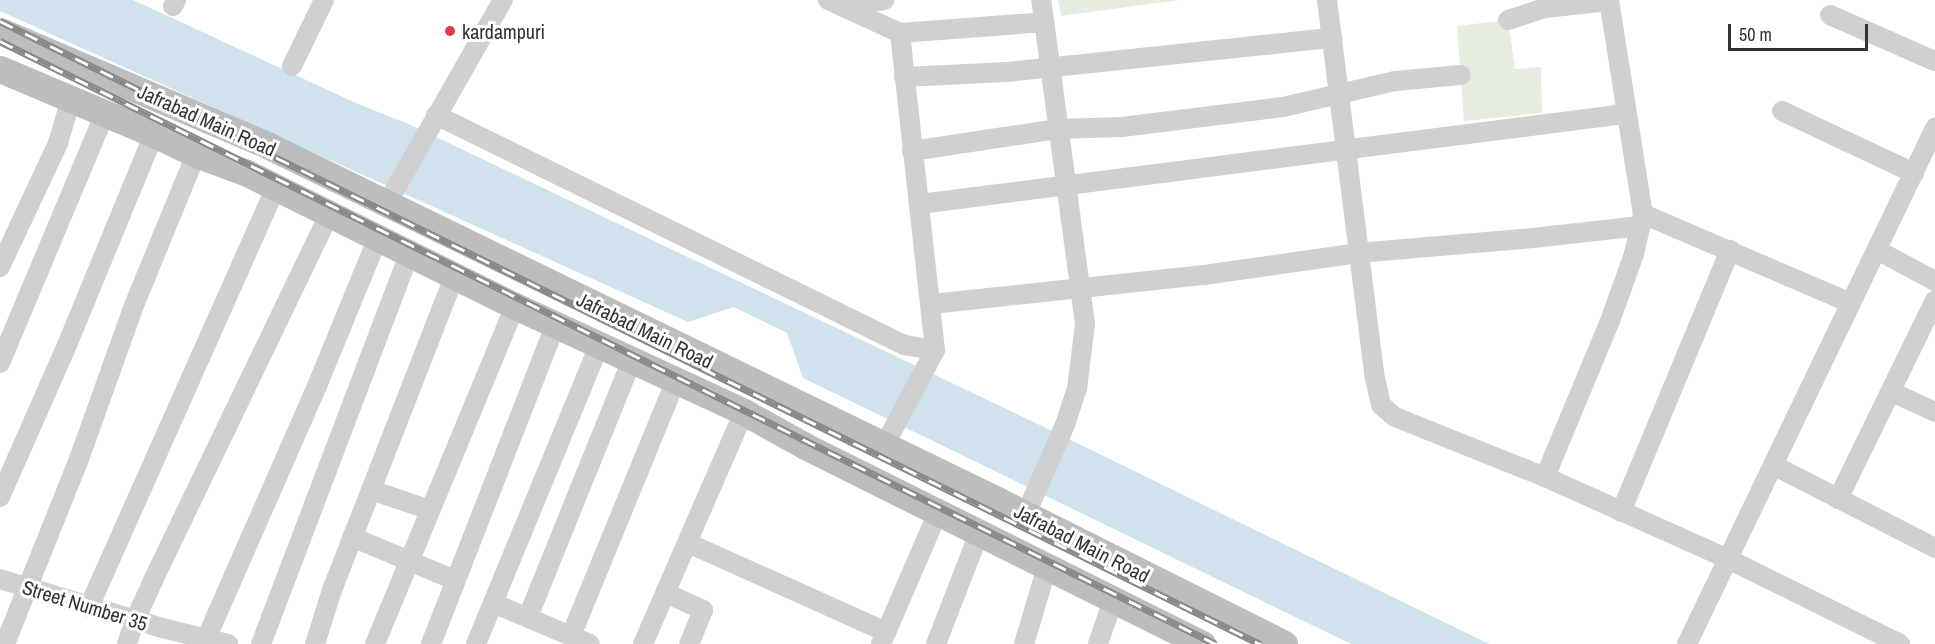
<!DOCTYPE html>
<html>
<head>
<meta charset="utf-8">
<style>
	body { margin:0 }
	#map { position:relative; width:1935px; height:644px; overflow:hidden; background:#fff; font-family:"Archivo Narrow",sans-serif }
	div>[style] { position:absolute }
	.green>* { inset:0; background:#e6ecdf }
	.water>* { inset:0; background:#cfe2ee }
	.minor>* { height:20px; margin:-10px; padding:0 10px; transform-origin:10px; border-radius:10px; background:#d0d0d0 }
	.secondary>* { height:27px; margin:-13.5px; padding:0 13.5px; transform-origin:13.5px; border-radius:13.5px; background:#bdbdbd }
	.rail>* { height:7px; margin-top:-3.5px; transform-origin:0; background:repeating-linear-gradient(90deg,#fff 0 14px,#888 0 28px); box-sizing:border-box; border-block:2px solid #888 }
	.dots>* { width:16px; height:16px; translate:-50% -50%; box-sizing:border-box; border:3px solid #fff; border-radius:50% }
	span { translate:-50% -50%; white-space:nowrap; text-align:center; line-height:1.15; -webkit-text-stroke:6px #fff; paint-order:stroke }
	.poi-label { font-size:20px; color:#333 }
	.left { translate:0 -50%; text-align:left }
	.street-label { font-size:20px; color:#333 }
	.scale { position:absolute; left:1728px; top:24px; width:140px; height:27px; box-sizing:border-box; border:3px solid #333; border-top:0; padding-left:8px; font-size:18px; line-height:21px; white-space:nowrap; color:#333; -webkit-text-stroke:4px #fff; paint-order:stroke }
</style>
</head>
<body>
<div id="map">
	<div class="green">
		<div style="clip-path:polygon(1058px 0,1179px 0,1061px 16px)"></div>
		<div style="clip-path:polygon(1508px 20px,1515px 69px,1541px 67px,1542px 113px,1464px 121px,1457px 26px)"></div>
	</div>
	<div class="water">
		<div style="clip-path:polygon(0 0,133px 0,358px 104px,411px 125px,1044px 427px,1489px 644px,1351px 644px,803px 378px,787px 333px,734px 307px,688px 322px,0 11px)"></div>
	</div>
	<div class="minor">
		<div style="left:828px;top:0;width:79px;rotate:24.6deg"></div>
		<div style="left:900px;top:33px;width:145px;rotate:-4.3deg"></div>
		<div style="left:1327px;top:0;width:377px;rotate:82.8deg"></div>
		<div style="left:1374px;top:374px;width:32px;rotate:77deg"></div>
		<div style="left:1381px;top:405px;width:18px;rotate:41deg"></div>
		<div style="left:1395px;top:417px;width:162px;rotate:21.8deg"></div>
		<div style="left:1545px;top:477px;width:201px;rotate:24.1deg"></div>
		<div style="left:1728px;top:559px;width:192px;rotate:26.3deg"></div>
		<div style="left:1609px;top:0;width:217px;rotate:81deg"></div>
		<div style="left:1643px;top:214px;width:226px;rotate:23.2deg"></div>
		<div style="left:173px;top:6px;width:7px;rotate:-63deg"></div>
		<div style="left:844px;top:7px;width:41px;rotate:-9.9deg"></div>
		<div style="left:1830px;top:15px;width:115px;rotate:23.7deg"></div>
		<div style="left:1508px;top:20px;width:39px;rotate:-18deg"></div>
		<div style="left:1545px;top:8px;width:64px;rotate:-6.2deg"></div>
		<div style="left:292px;top:66px;width:73px;rotate:-64.1deg"></div>
		<div style="left:904px;top:77px;width:103px;rotate:-2.8deg"></div>
		<div style="left:1007px;top:72px;width:327px;rotate:-6deg"></div>
		<div style="left:1782px;top:111px;width:146px;rotate:25.2deg"></div>
		<div style="left:436px;top:115px;width:521px;rotate:26.17deg"></div>
		<div style="left:904px;top:345px;width:31px;rotate:9deg"></div>
		<div style="left:912px;top:151px;width:148px;rotate:-8.6deg"></div>
		<div style="left:1058px;top:129px;width:64px;rotate:-1.8deg"></div>
		<div style="left:1122px;top:127px;width:162px;rotate:-7.1deg"></div>
		<div style="left:1283px;top:107px;width:115px;rotate:-13.1deg"></div>
		<div style="left:1395px;top:81px;width:66px;rotate:-5.2deg"></div>
		<div style="left:920px;top:204px;width:711px;rotate:-7.28deg"></div>
		<div style="left:386px;top:205px;width:236px;rotate:-60.3deg"></div>
		<div style="left:1877px;top:250px;width:66px;rotate:28.1deg"></div>
		<div style="left:0;top:267px;width:137px;rotate:-64.9deg"></div>
		<div style="left:58px;top:143px;width:46px;rotate:-73.5deg"></div>
		<div style="left:932px;top:304px;width:274px;rotate:-6.1deg"></div>
		<div style="left:1204px;top:275px;width:156px;rotate:-8.1deg"></div>
		<div style="left:1358px;top:253px;width:176px;rotate:-4.9deg"></div>
		<div style="left:1533px;top:238px;width:108px;rotate:-6.4deg"></div>
		<div style="left:0;top:363px;width:271px;rotate:-67.2deg"></div>
		<div style="left:1892px;top:392px;width:47px;rotate:24.9deg"></div>
		<div style="left:884px;top:446px;width:109px;rotate:-62deg"></div>
		<div style="left:935px;top:350px;width:319px;rotate:-96.3deg"></div>
		<div style="left:1773px;top:465px;width:182px;rotate:27.1deg"></div>
		<div style="left:1545px;top:477px;width:169px;rotate:-67.4deg"></div>
		<div style="left:1610px;top:321px;width:71px;rotate:-70.3deg"></div>
		<div style="left:1634px;top:254px;width:41px;rotate:-77.3deg"></div>
		<div style="left:371px;top:490px;width:62px;rotate:18.7deg"></div>
		<div style="left:0;top:497px;width:166px;rotate:-66.2deg"></div>
		<div style="left:67px;top:345px;width:228px;rotate:-67.6deg"></div>
		<div style="left:1838px;top:499px;width:221px;rotate:-64deg"></div>
		<div style="left:1621px;top:512px;width:284px;rotate:-67.4deg"></div>
		<div style="left:1025px;top:516px;width:99px;rotate:-66.3deg"></div>
		<div style="left:1065px;top:425px;width:38px;rotate:-72deg"></div>
		<div style="left:1077px;top:389px;width:65px;rotate:-83deg"></div>
		<div style="left:1085px;top:324px;width:327px;rotate:-97.7deg"></div>
		<div style="left:352px;top:537px;width:112px;rotate:22.7deg"></div>
		<div style="left:688px;top:543px;width:217px;rotate:24.2deg"></div>
		<div style="left:0;top:579px;width:169px;rotate:16.8deg"></div>
		<div style="left:162px;top:628px;width:68px;rotate:13.6deg"></div>
		<div style="left:666px;top:593px;width:41px;rotate:24.7deg"></div>
		<div style="left:703px;top:610px;width:37px;rotate:112deg"></div>
		<div style="left:493px;top:603px;width:105px;rotate:22.9deg"></div>
		<div style="left:89px;top:607px;width:460px;rotate:-66deg"></div>
		<div style="left:528px;top:617px;width:277px;rotate:-68deg"></div>
		<div style="left:571px;top:636px;width:274px;rotate:-67.7deg"></div>
		<div style="left:206px;top:639px;width:276px;rotate:-66.3deg"></div>
		<div style="left:317px;top:386px;width:161px;rotate:-67.7deg"></div>
		<div style="left:5px;top:644px;width:199px;rotate:-68.2deg"></div>
		<div style="left:79px;top:459px;width:166px;rotate:-70.3deg"></div>
		<div style="left:135px;top:303px;width:161px;rotate:-67.7deg"></div>
		<div style="left:127px;top:644px;width:25px;rotate:-72deg"></div>
		<div style="left:135px;top:620px;width:55px;rotate:-65.3deg"></div>
		<div style="left:158px;top:570px;width:396px;rotate:-64.3deg"></div>
		<div style="left:261px;top:644px;width:419px;rotate:-69.2deg"></div>
		<div style="left:315px;top:644px;width:57px;rotate:-72.5deg"></div>
		<div style="left:332px;top:590px;width:339px;rotate:-68.7deg"></div>
		<div style="left:375px;top:644px;width:366px;rotate:-67.5deg"></div>
		<div style="left:431px;top:644px;width:344px;rotate:-68.7deg"></div>
		<div style="left:476px;top:644px;width:323px;rotate:-67.6deg"></div>
		<div style="left:643px;top:644px;width:253px;rotate:-66.5deg"></div>
		<div style="left:881px;top:644px;width:144px;rotate:-66.6deg"></div>
		<div style="left:936px;top:644px;width:119px;rotate:-68.8deg"></div>
		<div style="left:1024px;top:644px;width:80px;rotate:-73.4deg"></div>
		<div style="left:1098px;top:644px;width:46px;rotate:-71.2deg"></div>
		<div style="left:1687px;top:644px;width:573px;rotate:-64.33deg"></div>
	</div>
	<div class="secondary">
		<div style="left:0;top:31px;width:293px;rotate:23.1deg"></div>
		<div style="left:269px;top:146px;width:810px;rotate:25.93deg"></div>
		<div style="left:997px;top:500px;width:321px;rotate:26.6deg"></div>
		<div style="left:0;top:69px;width:167px;rotate:22.9deg"></div>
		<div style="left:154px;top:134px;width:47px;rotate:25.5deg"></div>
		<div style="left:196px;top:154px;width:54px;rotate:20.4deg"></div>
		<div style="left:247px;top:173px;width:299px;rotate:26.4deg"></div>
		<div style="left:515px;top:306px;width:252px;rotate:24.8deg"></div>
		<div style="left:744px;top:412px;width:70px;rotate:29.1deg"></div>
		<div style="left:805px;top:446px;width:444px;rotate:26.5deg"></div>
	</div>
	<div class="rail">
		<div style="left:0;top:21px;width:1406px;rotate:26.31deg"></div>
		<div style="left:0;top:41px;width:1357px;rotate:26.38deg"></div>
	</div>
	<div class="dots">
		<div style="left:450px;top:31px;background:#e63946"></div>
	</div>
	<div class="poi-label">
		<span class="left" style="left:462px;top:31px">kardampuri</span>
	</div>
	<div class="street-label">
		<span style="left:207px;top:120px;rotate:24deg">Jafrabad Main Road</span>
		<span style="left:645px;top:330px;rotate:26deg">Jafrabad Main Road</span>
		<span style="left:1082px;top:543px;rotate:27deg">Jafrabad Main Road</span>
		<span style="left:85px;top:605px;rotate:17deg">Street Number 35</span>
	</div>
	<div class="scale">50 m</div>
</div>
</body>
</html>
